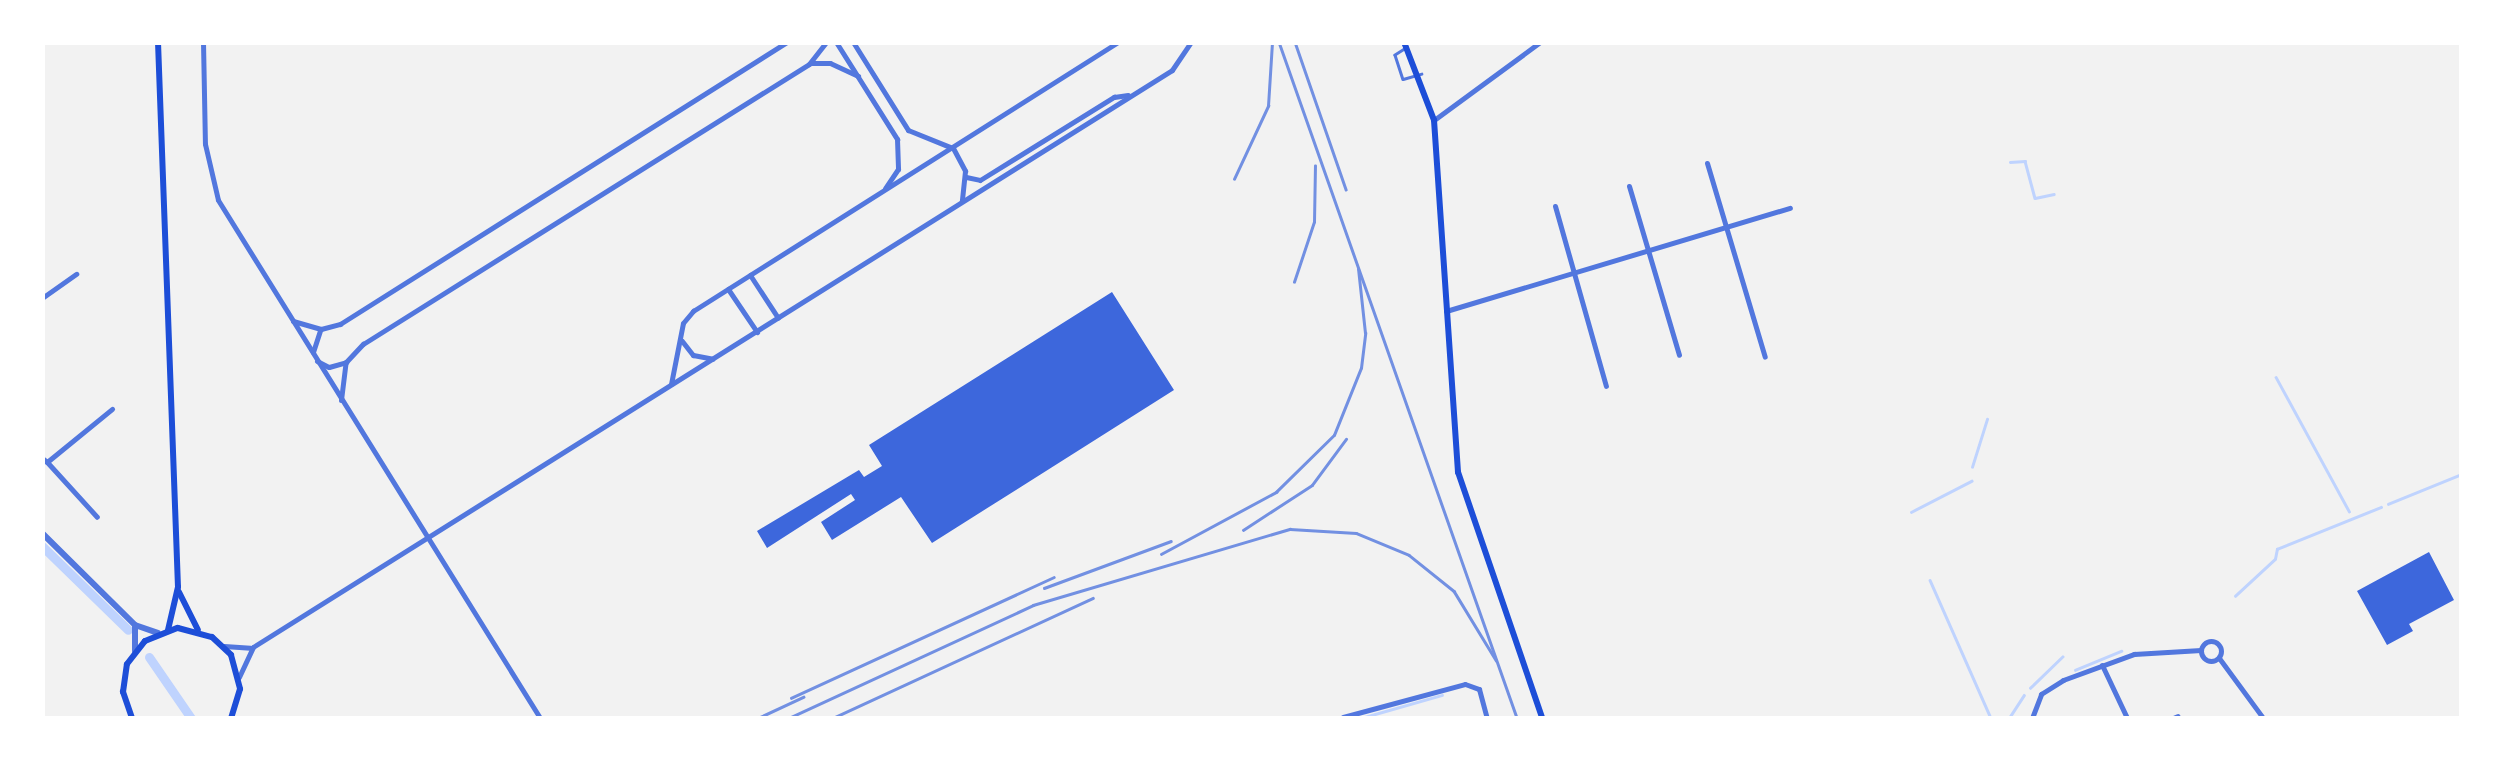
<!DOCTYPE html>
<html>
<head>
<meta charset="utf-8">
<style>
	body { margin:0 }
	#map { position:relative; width:2504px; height:761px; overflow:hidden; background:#f2f2f2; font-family:"Libre Baskerville",serif }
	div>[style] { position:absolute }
	.stream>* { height:2.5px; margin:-1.25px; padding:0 1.25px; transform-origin:1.25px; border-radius:1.25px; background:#bfd3fe }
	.canal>* { height:9px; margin:-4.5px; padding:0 4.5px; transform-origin:4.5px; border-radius:4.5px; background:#bfd3fe }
	.building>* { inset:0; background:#3d67dc }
	.service>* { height:2.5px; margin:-1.25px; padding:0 1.25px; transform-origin:1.25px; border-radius:1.25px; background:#5277de }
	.minor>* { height:5px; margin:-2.5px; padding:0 2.5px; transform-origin:2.5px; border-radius:2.5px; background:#5277de }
	.minor>.ring { margin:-2.5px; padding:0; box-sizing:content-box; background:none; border:5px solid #5277de; border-radius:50% }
	.tertiary>* { height:6px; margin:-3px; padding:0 3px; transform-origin:3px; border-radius:3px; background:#5277de }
	.secondary>* { height:6px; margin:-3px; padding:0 3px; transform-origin:3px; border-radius:3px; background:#1d4ed8 }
	.rail>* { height:2.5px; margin:-1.25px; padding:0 1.25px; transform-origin:1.25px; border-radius:1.25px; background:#7290e2 }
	span { translate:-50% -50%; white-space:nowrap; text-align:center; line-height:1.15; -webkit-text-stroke:8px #fff; paint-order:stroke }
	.frame { position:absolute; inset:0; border:45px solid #fff; pointer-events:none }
</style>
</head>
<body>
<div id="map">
	<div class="stream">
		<div style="left:2010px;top:162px;width:15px;rotate:-4deg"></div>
		<div style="left:2025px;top:161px;width:38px;rotate:75deg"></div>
		<div style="left:2035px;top:198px;width:19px;rotate:-12deg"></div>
		<div style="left:2276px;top:377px;width:153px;rotate:61.4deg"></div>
		<div style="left:1972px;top:467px;width:50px;rotate:-72.6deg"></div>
		<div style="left:2388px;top:504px;width:80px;rotate:-22.1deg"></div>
		<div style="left:1911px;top:512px;width:68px;rotate:-27.3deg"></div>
		<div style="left:1930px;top:580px;width:151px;rotate:66.2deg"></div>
		<div style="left:2235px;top:596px;width:54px;rotate:-42.8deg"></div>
		<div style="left:2275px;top:559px;width:10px;rotate:-79deg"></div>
		<div style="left:2277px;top:549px;width:112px;rotate:-22deg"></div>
		<div style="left:2075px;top:670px;width:50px;rotate:-22.4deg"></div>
		<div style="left:2030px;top:688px;width:45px;rotate:-44.1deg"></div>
		<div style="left:1361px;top:718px;width:84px;rotate:-15.9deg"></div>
		<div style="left:2009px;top:718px;width:27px;rotate:-57deg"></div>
	</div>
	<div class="canal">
		<div style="left:42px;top:546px;width:120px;rotate:44.3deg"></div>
		<div style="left:149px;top:657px;width:74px;rotate:55.5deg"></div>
	</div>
	<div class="building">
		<div style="clip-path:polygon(1112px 292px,1174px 390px,932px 543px,901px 497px,832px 540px,821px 522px,855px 500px,851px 494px,767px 548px,757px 531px,859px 470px,864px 477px,882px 466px,869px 445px)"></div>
		<div style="clip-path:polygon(2429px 552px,2454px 600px,2409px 624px,2413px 631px,2387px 645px,2357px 591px)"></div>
	</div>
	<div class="service">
		<div style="left:1406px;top:48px;width:13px;rotate:148deg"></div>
		<div style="left:1395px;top:55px;width:25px;rotate:72deg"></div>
		<div style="left:1403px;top:79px;width:19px;rotate:-16deg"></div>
	</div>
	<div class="minor">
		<div style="left:203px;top:42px;width:102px;rotate:88.9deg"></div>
		<div style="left:205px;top:144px;width:57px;rotate:76.9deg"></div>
		<div style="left:218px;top:200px;width:610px;rotate:58.13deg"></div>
		<div style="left:836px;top:42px;width:115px;rotate:57.8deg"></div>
		<div style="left:897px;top:139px;width:30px;rotate:88deg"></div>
		<div style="left:898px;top:169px;width:23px;rotate:124deg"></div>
		<div style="left:853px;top:42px;width:104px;rotate:58deg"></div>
		<div style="left:908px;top:130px;width:45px;rotate:22deg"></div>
		<div style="left:812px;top:63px;width:18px"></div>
		<div style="left:830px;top:63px;width:31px;rotate:25deg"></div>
		<div style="left:1434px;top:120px;width:132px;rotate:-36.3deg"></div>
		<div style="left:953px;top:148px;width:26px;rotate:62deg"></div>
		<div style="left:965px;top:171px;width:30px;rotate:96deg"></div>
		<div style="left:1707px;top:163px;width:202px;rotate:73.4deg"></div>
		<div style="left:966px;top:177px;width:14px;rotate:12deg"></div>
		<div style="left:980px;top:180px;width:158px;rotate:-31.8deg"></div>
		<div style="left:1114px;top:97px;width:14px;rotate:-8deg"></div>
		<div style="left:1629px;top:186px;width:176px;rotate:73.5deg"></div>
		<div style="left:1555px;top:206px;width:187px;rotate:74.2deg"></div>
		<div style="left:750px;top:275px;width:51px;rotate:56.9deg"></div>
		<div style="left:728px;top:289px;width:52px;rotate:56deg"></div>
		<div style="left:42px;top:298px;width:42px;rotate:-35.2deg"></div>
		<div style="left:1446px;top:311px;width:359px;rotate:-16.7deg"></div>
		<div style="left:293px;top:321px;width:29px;rotate:16deg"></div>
		<div style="left:321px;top:329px;width:20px;rotate:-15deg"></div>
		<div style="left:340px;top:324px;width:529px;rotate:-32.25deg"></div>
		<div style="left:682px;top:341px;width:18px;rotate:52deg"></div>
		<div style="left:693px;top:355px;width:20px;rotate:11deg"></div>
		<div style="left:313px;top:352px;width:23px;rotate:-72deg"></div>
		<div style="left:317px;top:361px;width:13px;rotate:27deg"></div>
		<div style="left:329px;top:367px;width:18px;rotate:-16deg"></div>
		<div style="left:671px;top:384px;width:62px;rotate:-78.9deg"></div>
		<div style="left:683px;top:323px;width:16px;rotate:-50deg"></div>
		<div style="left:693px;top:311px;width:503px;rotate:-32.33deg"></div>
		<div style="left:341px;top:400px;width:38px;rotate:-83deg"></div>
		<div style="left:346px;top:362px;width:25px;rotate:-47deg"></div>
		<div style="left:363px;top:344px;width:527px;rotate:-32.12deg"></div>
		<div style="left:809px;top:64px;width:28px;rotate:-52deg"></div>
		<div style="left:42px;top:458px;width:6px;rotate:39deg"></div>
		<div style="left:47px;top:462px;width:84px;rotate:-39.2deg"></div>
		<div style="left:47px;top:462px;width:74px;rotate:47.7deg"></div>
		<div class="ring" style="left:2201px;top:641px;width:15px;height:15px"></div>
		<div style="left:224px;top:646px;width:26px;rotate:4deg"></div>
		<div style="left:2219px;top:658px;width:74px;rotate:53.7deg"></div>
		<div style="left:2102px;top:665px;width:59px;rotate:64.7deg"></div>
		<div style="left:239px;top:677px;width:33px;rotate:-65deg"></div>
		<div style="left:253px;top:647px;width:1085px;rotate:-32.12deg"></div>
		<div style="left:1172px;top:70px;width:34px;rotate:-56deg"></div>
		<div style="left:1343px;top:717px;width:126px;rotate:-15.1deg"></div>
		<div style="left:1465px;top:684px;width:15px;rotate:20deg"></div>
		<div style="left:1479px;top:689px;width:30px;rotate:75deg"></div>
		<div style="left:2032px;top:718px;width:26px;rotate:-69deg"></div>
		<div style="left:2041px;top:694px;width:26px;rotate:-32deg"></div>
		<div style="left:2063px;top:680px;width:76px;rotate:-20.1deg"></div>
		<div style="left:2134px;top:654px;width:67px;rotate:-3.4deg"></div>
		<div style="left:2173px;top:718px;width:5px;rotate:-22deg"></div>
	</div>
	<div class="tertiary">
		<div style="left:42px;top:533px;width:131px;rotate:44.7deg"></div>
		<div style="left:135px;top:625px;width:24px;rotate:19deg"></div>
		<div style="left:135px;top:651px;width:25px;rotate:-90deg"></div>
	</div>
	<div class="secondary">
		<div style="left:158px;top:42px;width:545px;rotate:87.9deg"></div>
		<div style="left:178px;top:587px;width:44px;rotate:103.1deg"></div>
		<div style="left:1404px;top:42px;width:84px;rotate:69deg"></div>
		<div style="left:1434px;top:120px;width:353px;rotate:86.1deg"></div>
		<div style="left:1458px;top:472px;width:260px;rotate:71.1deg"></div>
		<div style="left:179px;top:592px;width:42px;rotate:63.4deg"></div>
		<div style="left:132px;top:718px;width:28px;rotate:-109deg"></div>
		<div style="left:123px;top:692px;width:28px;rotate:-82deg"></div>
		<div style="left:127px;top:664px;width:29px;rotate:-52deg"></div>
		<div style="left:145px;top:641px;width:35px;rotate:-22deg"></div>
		<div style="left:178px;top:628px;width:35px;rotate:15deg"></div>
		<div style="left:212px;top:637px;width:26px;rotate:43deg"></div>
		<div style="left:231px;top:655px;width:35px;rotate:75deg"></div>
		<div style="left:240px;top:689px;width:30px;rotate:107deg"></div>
	</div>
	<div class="rail">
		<div style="left:1279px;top:42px;width:717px;rotate:70.6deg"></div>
		<div style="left:1295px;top:42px;width:156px;rotate:70.9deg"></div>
		<div style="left:1234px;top:179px;width:81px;rotate:-65deg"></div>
		<div style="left:1268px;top:106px;width:64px;rotate:-86.4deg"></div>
		<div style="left:1294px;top:282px;width:63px;rotate:-71.6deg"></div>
		<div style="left:1314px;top:222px;width:56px;rotate:-89deg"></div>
		<div style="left:1243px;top:530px;width:82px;rotate:-33.1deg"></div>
		<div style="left:1312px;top:485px;width:57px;rotate:-53.5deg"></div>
		<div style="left:1161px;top:554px;width:131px;rotate:-28.3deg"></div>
		<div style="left:1276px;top:492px;width:81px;rotate:-44.5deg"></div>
		<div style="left:1334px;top:435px;width:72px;rotate:-68.1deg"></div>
		<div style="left:1361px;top:368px;width:35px;rotate:-83deg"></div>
		<div style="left:1365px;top:333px;width:64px;rotate:-96.2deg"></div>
		<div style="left:1044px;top:588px;width:135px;rotate:-20.3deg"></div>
		<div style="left:791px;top:698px;width:289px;rotate:-24.7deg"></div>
		<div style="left:758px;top:718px;width:50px;rotate:-25deg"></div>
		<div style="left:789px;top:718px;width:269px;rotate:-24.8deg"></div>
		<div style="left:1033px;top:605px;width:268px;rotate:-16.5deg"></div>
		<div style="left:1290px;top:529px;width:66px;rotate:3.5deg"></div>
		<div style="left:1356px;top:533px;width:57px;rotate:22.5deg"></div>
		<div style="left:1409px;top:555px;width:58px;rotate:38.7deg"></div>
		<div style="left:1454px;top:591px;width:81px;rotate:58.7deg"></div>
		<div style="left:833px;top:718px;width:286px;rotate:-24.8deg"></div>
	</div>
	<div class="frame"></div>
</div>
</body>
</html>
